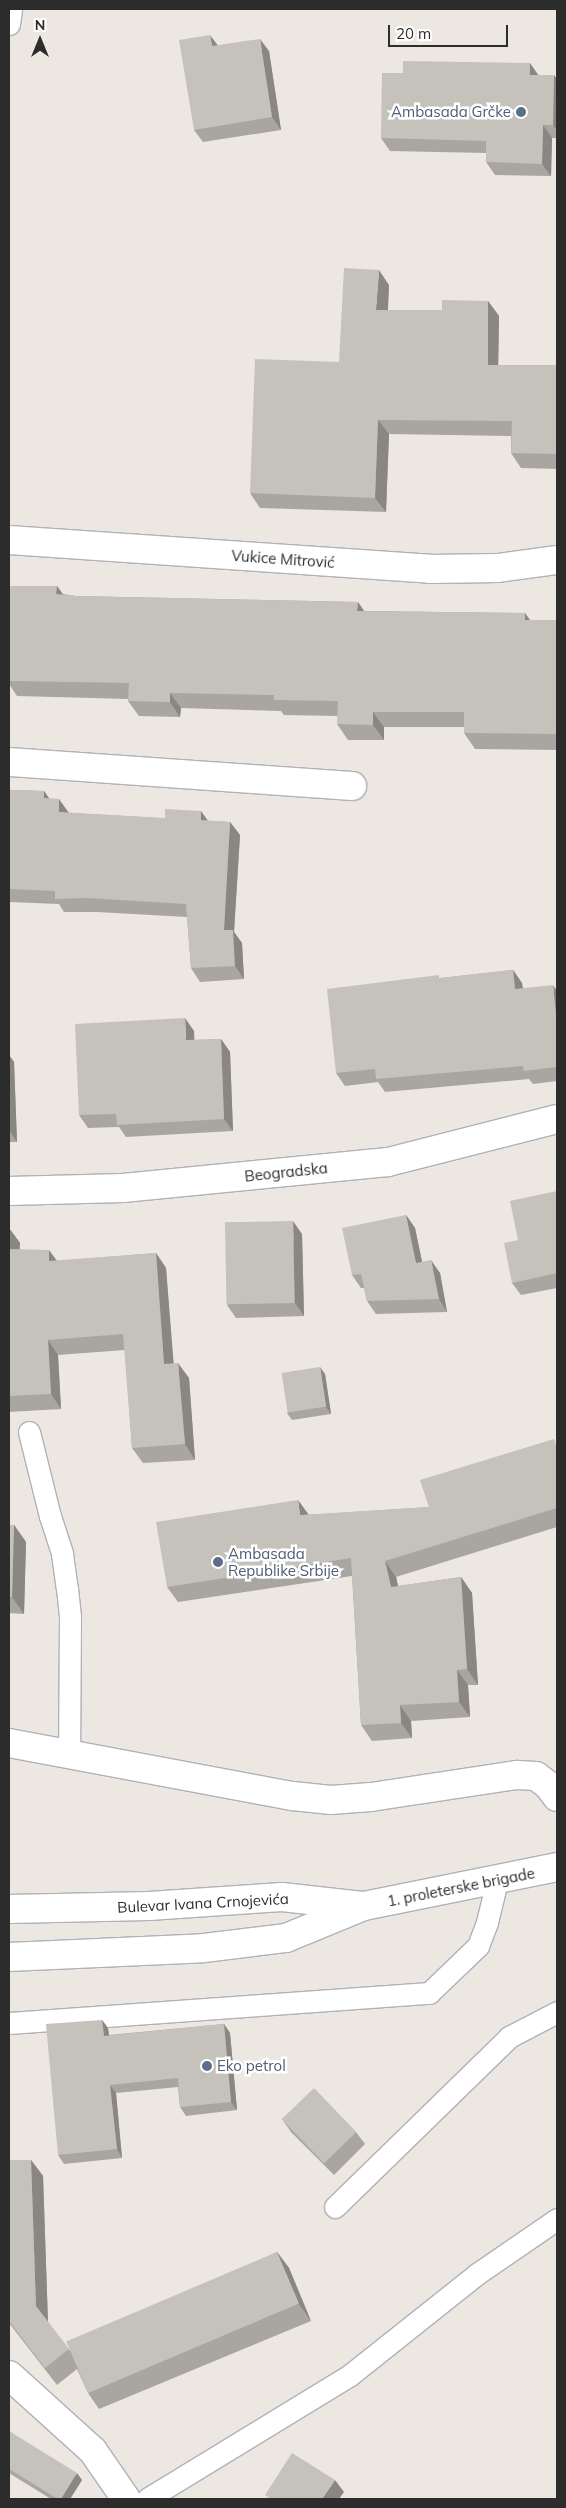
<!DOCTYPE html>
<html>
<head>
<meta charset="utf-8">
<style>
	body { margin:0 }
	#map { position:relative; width:566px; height:2508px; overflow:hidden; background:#ece7e0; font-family:Mulish,sans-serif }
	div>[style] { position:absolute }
	.roads { filter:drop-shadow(1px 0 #b0b1bb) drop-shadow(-1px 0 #b0b1bb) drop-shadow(0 1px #b0b1bb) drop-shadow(0 -1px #b0b1bb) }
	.service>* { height:21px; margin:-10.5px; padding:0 10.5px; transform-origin:10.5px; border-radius:10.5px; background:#fff }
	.minor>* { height:28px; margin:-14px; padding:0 14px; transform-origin:14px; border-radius:14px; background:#fff }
	.secondary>* { height:28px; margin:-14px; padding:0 14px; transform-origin:14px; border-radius:14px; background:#fff }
	.wall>* { inset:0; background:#a9a6a1 }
	.shaded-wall>* { inset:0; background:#8a8783 }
	.building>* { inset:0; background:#c5c1bb; transform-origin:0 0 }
	.dots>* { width:14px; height:14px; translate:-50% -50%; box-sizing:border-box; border:2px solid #fff; border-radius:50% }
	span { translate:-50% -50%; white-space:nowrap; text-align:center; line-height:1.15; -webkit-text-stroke:5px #fff; paint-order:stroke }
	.service-label { font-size:15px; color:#4e5e75 }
	.right { translate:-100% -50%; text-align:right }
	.left { translate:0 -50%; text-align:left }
	.street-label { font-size:15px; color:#2c2c2c }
	.frame { position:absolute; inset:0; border:10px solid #2c2c2c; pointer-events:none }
	.north { position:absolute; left:15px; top:15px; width:50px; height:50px; -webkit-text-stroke:4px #fff; paint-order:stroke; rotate:0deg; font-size:14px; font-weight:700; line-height:20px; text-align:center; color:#2c2c2c }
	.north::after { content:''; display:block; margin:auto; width:18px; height:22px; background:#2c2c2c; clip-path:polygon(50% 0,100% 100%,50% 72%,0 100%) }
	.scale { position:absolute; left:388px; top:25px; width:120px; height:22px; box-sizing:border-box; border:2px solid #2c2c2c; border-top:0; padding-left:6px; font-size:15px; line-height:18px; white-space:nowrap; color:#2c2c2c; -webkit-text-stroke:4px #fff; paint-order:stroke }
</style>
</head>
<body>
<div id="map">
	<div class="roads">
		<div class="service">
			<div style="left:9px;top:24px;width:15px;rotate:-82deg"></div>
			<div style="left:29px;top:1432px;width:87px;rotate:76deg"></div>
			<div style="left:50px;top:1516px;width:40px;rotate:72deg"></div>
			<div style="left:62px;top:1554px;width:34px;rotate:82deg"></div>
			<div style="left:67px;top:1588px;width:30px;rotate:84deg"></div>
			<div style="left:70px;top:1618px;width:136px;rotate:90.4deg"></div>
			<div style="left:9px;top:2023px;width:421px;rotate:-4.1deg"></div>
			<div style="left:429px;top:1993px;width:68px;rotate:-43.8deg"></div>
			<div style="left:478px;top:1946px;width:26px;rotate:-69deg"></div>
			<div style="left:487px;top:1922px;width:42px;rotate:-76.3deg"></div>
			<div style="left:335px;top:2207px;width:243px;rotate:-44.3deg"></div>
			<div style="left:509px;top:2037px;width:54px;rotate:-27.5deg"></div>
			<div style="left:147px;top:2499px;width:238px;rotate:-31.4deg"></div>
			<div style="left:350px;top:2375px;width:162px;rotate:-38.5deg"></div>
			<div style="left:477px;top:2274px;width:97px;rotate:-34.5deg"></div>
		</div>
		<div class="minor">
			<div style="left:9px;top:540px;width:422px;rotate:3.9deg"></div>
			<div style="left:430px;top:569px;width:68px;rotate:-0.8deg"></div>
			<div style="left:498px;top:568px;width:60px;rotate:-7.7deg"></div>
			<div style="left:9px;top:762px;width:344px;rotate:4deg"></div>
			<div style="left:9px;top:1191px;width:114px;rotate:-1.5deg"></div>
			<div style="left:123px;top:1188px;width:266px;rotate:-5.6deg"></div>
			<div style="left:388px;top:1162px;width:174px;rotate:-14.3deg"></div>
			<div style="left:9px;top:1743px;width:289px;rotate:10.6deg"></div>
			<div style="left:293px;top:1796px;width:38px;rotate:6deg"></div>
			<div style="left:331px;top:1800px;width:40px;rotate:-4.3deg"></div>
			<div style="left:371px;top:1797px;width:148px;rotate:-8.6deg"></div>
			<div style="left:517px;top:1775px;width:19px;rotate:3deg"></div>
			<div style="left:536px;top:1776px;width:15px;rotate:37deg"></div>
			<div style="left:548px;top:1785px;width:15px;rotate:53deg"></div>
			<div style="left:9px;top:2375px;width:113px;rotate:42.1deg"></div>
			<div style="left:93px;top:2451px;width:58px;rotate:55.5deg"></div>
		</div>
		<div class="secondary">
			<div style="left:9px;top:1909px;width:140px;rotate:-1.2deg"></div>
			<div style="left:149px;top:1906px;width:133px;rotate:-3.9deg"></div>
			<div style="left:282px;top:1897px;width:81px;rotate:6.4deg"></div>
			<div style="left:9px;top:1957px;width:195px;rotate:-2.6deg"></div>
			<div style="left:204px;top:1948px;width:83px;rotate:-7deg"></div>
			<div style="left:286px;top:1938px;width:84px;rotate:-22.3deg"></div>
			<div style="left:364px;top:1906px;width:197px;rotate:-11.4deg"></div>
		</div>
	</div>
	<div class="wall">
		<div style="clip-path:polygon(218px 45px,269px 51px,281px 130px,203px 142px,194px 130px)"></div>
		<div style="clip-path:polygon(403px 73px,538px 75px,557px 79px,557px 138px,552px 138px,551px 176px,495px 175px,486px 162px,486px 153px,390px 151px,381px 138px)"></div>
		<div style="clip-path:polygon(389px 285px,388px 310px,442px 310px,488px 301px,499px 316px,498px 365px,557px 365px,557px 469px,521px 468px,511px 453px,511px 436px,389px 434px,386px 512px,260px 508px,250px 493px,339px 362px)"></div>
		<div style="clip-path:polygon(9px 586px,57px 586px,63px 594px,76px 596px,358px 602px,364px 611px,525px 613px,530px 620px,557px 620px,557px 750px,475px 749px,464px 733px,464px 727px,384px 727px,384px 740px,348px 740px,337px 724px,338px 716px,284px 715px,281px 711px,181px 708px,180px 717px,139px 716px,128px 701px,128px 699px,17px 696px,9px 684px)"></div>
		<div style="clip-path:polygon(9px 790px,44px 791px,49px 799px,69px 813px,230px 822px,240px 835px,234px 932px,242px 943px,244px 979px,200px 982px,191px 968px,187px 917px,97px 912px,64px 912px,59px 904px,9px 902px)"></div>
		<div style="clip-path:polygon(513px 970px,522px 983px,523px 988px,557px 991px,557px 1081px,533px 1084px,529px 1079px,385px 1092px,378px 1082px,345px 1086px,336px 1073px,441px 978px)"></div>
		<div style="clip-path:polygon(194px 1031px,194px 1040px,221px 1039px,230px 1052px,233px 1131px,126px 1137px,119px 1127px,88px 1128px,79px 1115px)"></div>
		<div style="clip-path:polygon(9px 1055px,14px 1062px,17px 1142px,9px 1142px)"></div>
		<div style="clip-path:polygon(557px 1191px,557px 1288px,521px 1295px,512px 1283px,518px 1240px)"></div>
		<div style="clip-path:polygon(406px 1215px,415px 1228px,422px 1262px,440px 1273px,447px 1312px,376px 1314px,367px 1301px,364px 1288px,361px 1288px,352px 1275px)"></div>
		<div style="clip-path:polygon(9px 1228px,20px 1243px,19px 1249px,57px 1261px,156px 1253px,166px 1268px,173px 1364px,189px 1378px,195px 1460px,143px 1463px,132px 1448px,125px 1350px,58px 1355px,61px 1409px,9px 1412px)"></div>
		<div style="clip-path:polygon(302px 1234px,304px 1316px,236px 1318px,227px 1305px)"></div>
		<div style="clip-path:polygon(325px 1374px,331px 1414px,292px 1420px,287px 1413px)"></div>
		<div style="clip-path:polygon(557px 1444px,557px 1527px,396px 1577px,398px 1586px,461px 1577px,472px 1593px,478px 1685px,468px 1685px,470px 1717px,411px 1721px,412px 1738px,372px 1741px,361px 1725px,352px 1576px,178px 1602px,167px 1587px,308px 1515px,429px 1507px)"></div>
		<div style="clip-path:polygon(9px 1525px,14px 1525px,26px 1542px,24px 1614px,9px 1613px)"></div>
		<div style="clip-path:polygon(102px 2020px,108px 2028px,109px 2035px,224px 2024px,230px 2033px,237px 2110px,186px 2116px,180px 2107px,178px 2087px,116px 2093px,122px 2158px,64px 2164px,58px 2155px)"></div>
		<div style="clip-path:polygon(282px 2119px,356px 2132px,365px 2144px,334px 2175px,291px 2132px)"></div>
		<div style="clip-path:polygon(9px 2160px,31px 2160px,43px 2176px,48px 2322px,70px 2351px,277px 2252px,289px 2268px,311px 2321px,99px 2409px,88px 2393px,77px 2369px,57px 2385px,9px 2323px)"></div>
		<div style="clip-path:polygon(9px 2431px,82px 2480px,70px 2499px,51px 2499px,9px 2473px)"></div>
	</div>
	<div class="shaded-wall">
		<div style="clip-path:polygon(210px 35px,219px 47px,212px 46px)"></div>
		<div style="clip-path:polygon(260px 39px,269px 51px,281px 130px,272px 117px)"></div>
		<div style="clip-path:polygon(530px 63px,539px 76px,530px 75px)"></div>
		<div style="clip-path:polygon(554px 75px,557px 79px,557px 131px,553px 125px)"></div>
		<div style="clip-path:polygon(543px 125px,552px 138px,551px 176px,542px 164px)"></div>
		<div style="clip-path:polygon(379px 270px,389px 285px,387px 325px,376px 310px)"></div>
		<div style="clip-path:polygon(488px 301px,499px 316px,498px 379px,488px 365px)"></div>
		<div style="clip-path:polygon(378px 420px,389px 434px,386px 512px,375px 498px)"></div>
		<div style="clip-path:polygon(57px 586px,67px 601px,56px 594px)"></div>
		<div style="clip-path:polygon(358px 602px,368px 617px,357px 611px)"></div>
		<div style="clip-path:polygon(525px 613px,536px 629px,525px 620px)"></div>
		<div style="clip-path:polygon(170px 693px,181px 708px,180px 717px,170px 702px)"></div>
		<div style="clip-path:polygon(373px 712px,384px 727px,384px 740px,373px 725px)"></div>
		<div style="clip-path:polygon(44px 791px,54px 805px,44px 798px)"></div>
		<div style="clip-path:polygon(59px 799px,69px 813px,59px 812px)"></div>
		<div style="clip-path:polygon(201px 811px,211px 825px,201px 820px)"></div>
		<div style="clip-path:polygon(230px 822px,240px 835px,234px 932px,242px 943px,244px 979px,235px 966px,224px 930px)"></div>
		<div style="clip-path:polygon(513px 970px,522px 983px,524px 1002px,515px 989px)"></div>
		<div style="clip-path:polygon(553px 985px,557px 991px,557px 1024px)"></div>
		<div style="clip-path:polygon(185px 1018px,194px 1031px,195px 1053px,186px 1040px)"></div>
		<div style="clip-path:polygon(221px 1039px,230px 1052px,233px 1131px,224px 1119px)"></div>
		<div style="clip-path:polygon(9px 1055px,14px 1062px,17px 1142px,9px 1130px)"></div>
		<div style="clip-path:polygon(406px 1215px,415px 1228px,425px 1276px,416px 1263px)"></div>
		<div style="clip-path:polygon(293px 1221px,302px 1234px,304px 1316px,295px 1303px)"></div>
		<div style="clip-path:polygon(9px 1228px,20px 1243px,19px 1264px,9px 1249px)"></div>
		<div style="clip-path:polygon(49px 1250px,60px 1265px,49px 1261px)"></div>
		<div style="clip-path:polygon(156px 1253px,166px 1268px,175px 1380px,164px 1364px)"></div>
		<div style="clip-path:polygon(431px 1260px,440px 1273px,447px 1312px,439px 1299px)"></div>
		<div style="clip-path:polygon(48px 1340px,58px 1355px,61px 1409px,51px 1394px)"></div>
		<div style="clip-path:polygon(178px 1363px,189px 1378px,195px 1460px,185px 1444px)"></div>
		<div style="clip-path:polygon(320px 1367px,325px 1374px,331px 1414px,326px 1407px)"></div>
		<div style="clip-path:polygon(298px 1500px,309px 1515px,300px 1515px)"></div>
		<div style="clip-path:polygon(14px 1525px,26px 1542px,24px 1614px,12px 1597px)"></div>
		<div style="clip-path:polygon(385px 1561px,396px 1577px,402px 1603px,391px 1587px)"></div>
		<div style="clip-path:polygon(461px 1577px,472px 1593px,478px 1685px,467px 1669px)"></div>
		<div style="clip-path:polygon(457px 1670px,468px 1685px,470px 1717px,459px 1702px)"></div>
		<div style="clip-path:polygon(400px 1705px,411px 1721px,412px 1738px,401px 1723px)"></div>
		<div style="clip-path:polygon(102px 2020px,108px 2028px,110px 2044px,104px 2036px)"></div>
		<div style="clip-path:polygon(224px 2024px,230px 2033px,237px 2110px,231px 2102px)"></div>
		<div style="clip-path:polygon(110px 2085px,116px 2093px,122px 2158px,117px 2149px)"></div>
		<div style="clip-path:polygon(31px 2160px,43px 2176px,48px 2323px,36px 2306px)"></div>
		<div style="clip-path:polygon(277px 2252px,289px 2268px,311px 2321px,299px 2304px)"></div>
		<div style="clip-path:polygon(77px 2473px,82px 2480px,70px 2499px,61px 2499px)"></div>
		<div style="clip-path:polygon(335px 2480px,344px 2492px,339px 2499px,322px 2499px)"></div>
	</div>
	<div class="building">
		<div style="clip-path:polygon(210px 35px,212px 46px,260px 39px,272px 117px,194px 130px,179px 40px)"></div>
		<div style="clip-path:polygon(403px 61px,530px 63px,530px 75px,554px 75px,553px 125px,543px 125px,542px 164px,486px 162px,486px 141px,381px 138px,382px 73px,403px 73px)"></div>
		<div style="clip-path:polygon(344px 268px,379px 270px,376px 310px,442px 310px,442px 300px,488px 301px,488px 365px,557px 365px,557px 454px,511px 453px,512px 421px,378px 420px,375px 498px,250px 493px,255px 359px,339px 362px)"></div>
		<div style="clip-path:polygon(9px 586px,57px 586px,56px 594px,76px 596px,358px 602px,357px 611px,525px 613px,525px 620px,557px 620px,557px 734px,464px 733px,464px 712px,373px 712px,373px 725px,337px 724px,338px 701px,274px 700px,274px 695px,170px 693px,170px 702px,128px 701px,129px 683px,9px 681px)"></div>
		<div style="clip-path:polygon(9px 790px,44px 791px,44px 798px,59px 799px,59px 812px,165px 818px,165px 809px,201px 811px,201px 820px,230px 822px,224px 930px,233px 930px,235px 966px,191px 968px,186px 904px,87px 898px,55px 899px,55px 891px,9px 889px)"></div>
		<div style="clip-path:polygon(513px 970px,515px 989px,553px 985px,557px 1024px,557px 1067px,524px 1071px,523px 1066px,376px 1079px,375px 1069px,336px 1073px,327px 989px,439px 975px,439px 978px)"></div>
		<div style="clip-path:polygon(185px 1018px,186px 1040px,221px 1039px,224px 1119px,117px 1125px,116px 1114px,79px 1115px,75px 1024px)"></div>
		<div style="clip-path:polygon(557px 1191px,557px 1273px,512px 1283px,504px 1243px,518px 1240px,510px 1201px)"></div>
		<div style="clip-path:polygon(406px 1215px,416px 1263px,431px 1260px,439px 1299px,367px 1301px,361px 1274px,352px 1275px,342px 1228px)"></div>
		<div style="left:293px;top:1221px;width:82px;height:68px;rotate:89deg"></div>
		<div style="clip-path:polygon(9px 1249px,49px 1250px,49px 1261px,156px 1253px,164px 1364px,178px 1363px,185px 1444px,132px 1448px,123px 1334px,48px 1340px,51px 1394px,9px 1396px)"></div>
		<div style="left:320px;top:1367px;width:40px;height:39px;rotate:81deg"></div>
		<div style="clip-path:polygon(554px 1439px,557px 1451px,557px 1508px,385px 1561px,391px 1587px,461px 1577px,467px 1669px,457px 1670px,459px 1702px,400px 1705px,401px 1723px,361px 1725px,351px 1558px,167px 1587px,156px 1522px,298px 1500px,300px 1515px,429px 1507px,420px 1480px)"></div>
		<div style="clip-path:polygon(9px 1525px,14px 1525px,12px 1597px,9px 1597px)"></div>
		<div style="clip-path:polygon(102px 2020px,104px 2036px,224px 2024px,231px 2102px,180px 2107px,178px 2078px,110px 2085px,117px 2149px,58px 2155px,46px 2024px)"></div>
		<div style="left:314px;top:2088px;width:61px;height:45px;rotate:46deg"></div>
		<div style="clip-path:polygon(9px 2160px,31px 2160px,36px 2306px,69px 2349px,45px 2368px,9px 2321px)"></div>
		<div style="left:277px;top:2252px;width:56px;height:229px;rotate:67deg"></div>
		<div style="clip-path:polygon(9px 2431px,77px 2473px,61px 2499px,58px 2499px,9px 2469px)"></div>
		<div style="clip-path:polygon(292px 2453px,335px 2480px,322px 2499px,271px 2499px,265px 2495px)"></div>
	</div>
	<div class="dots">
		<div style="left:521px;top:112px;background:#5c6f8a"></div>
		<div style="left:218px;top:1562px;background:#5c6f8a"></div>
		<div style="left:207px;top:2066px;background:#5c6f8a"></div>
	</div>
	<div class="service-label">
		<span class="right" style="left:511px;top:112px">Ambasada Grčke</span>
		<span class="left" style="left:228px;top:1562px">Ambasada<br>Republike Srbije</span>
		<span class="left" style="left:217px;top:2066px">Eko petrol</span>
	</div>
	<div class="street-label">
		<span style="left:283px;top:559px;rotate:4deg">Vukice Mitrović</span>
		<span style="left:286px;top:1172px;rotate:-6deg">Beogradska</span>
		<span style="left:461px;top:1887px;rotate:-11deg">1. proleterske brigade</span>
		<span style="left:203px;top:1903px;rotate:-3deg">Bulevar Ivana Crnojevića</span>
	</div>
	<div class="frame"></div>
	<div class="north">N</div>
	<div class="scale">20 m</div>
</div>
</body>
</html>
